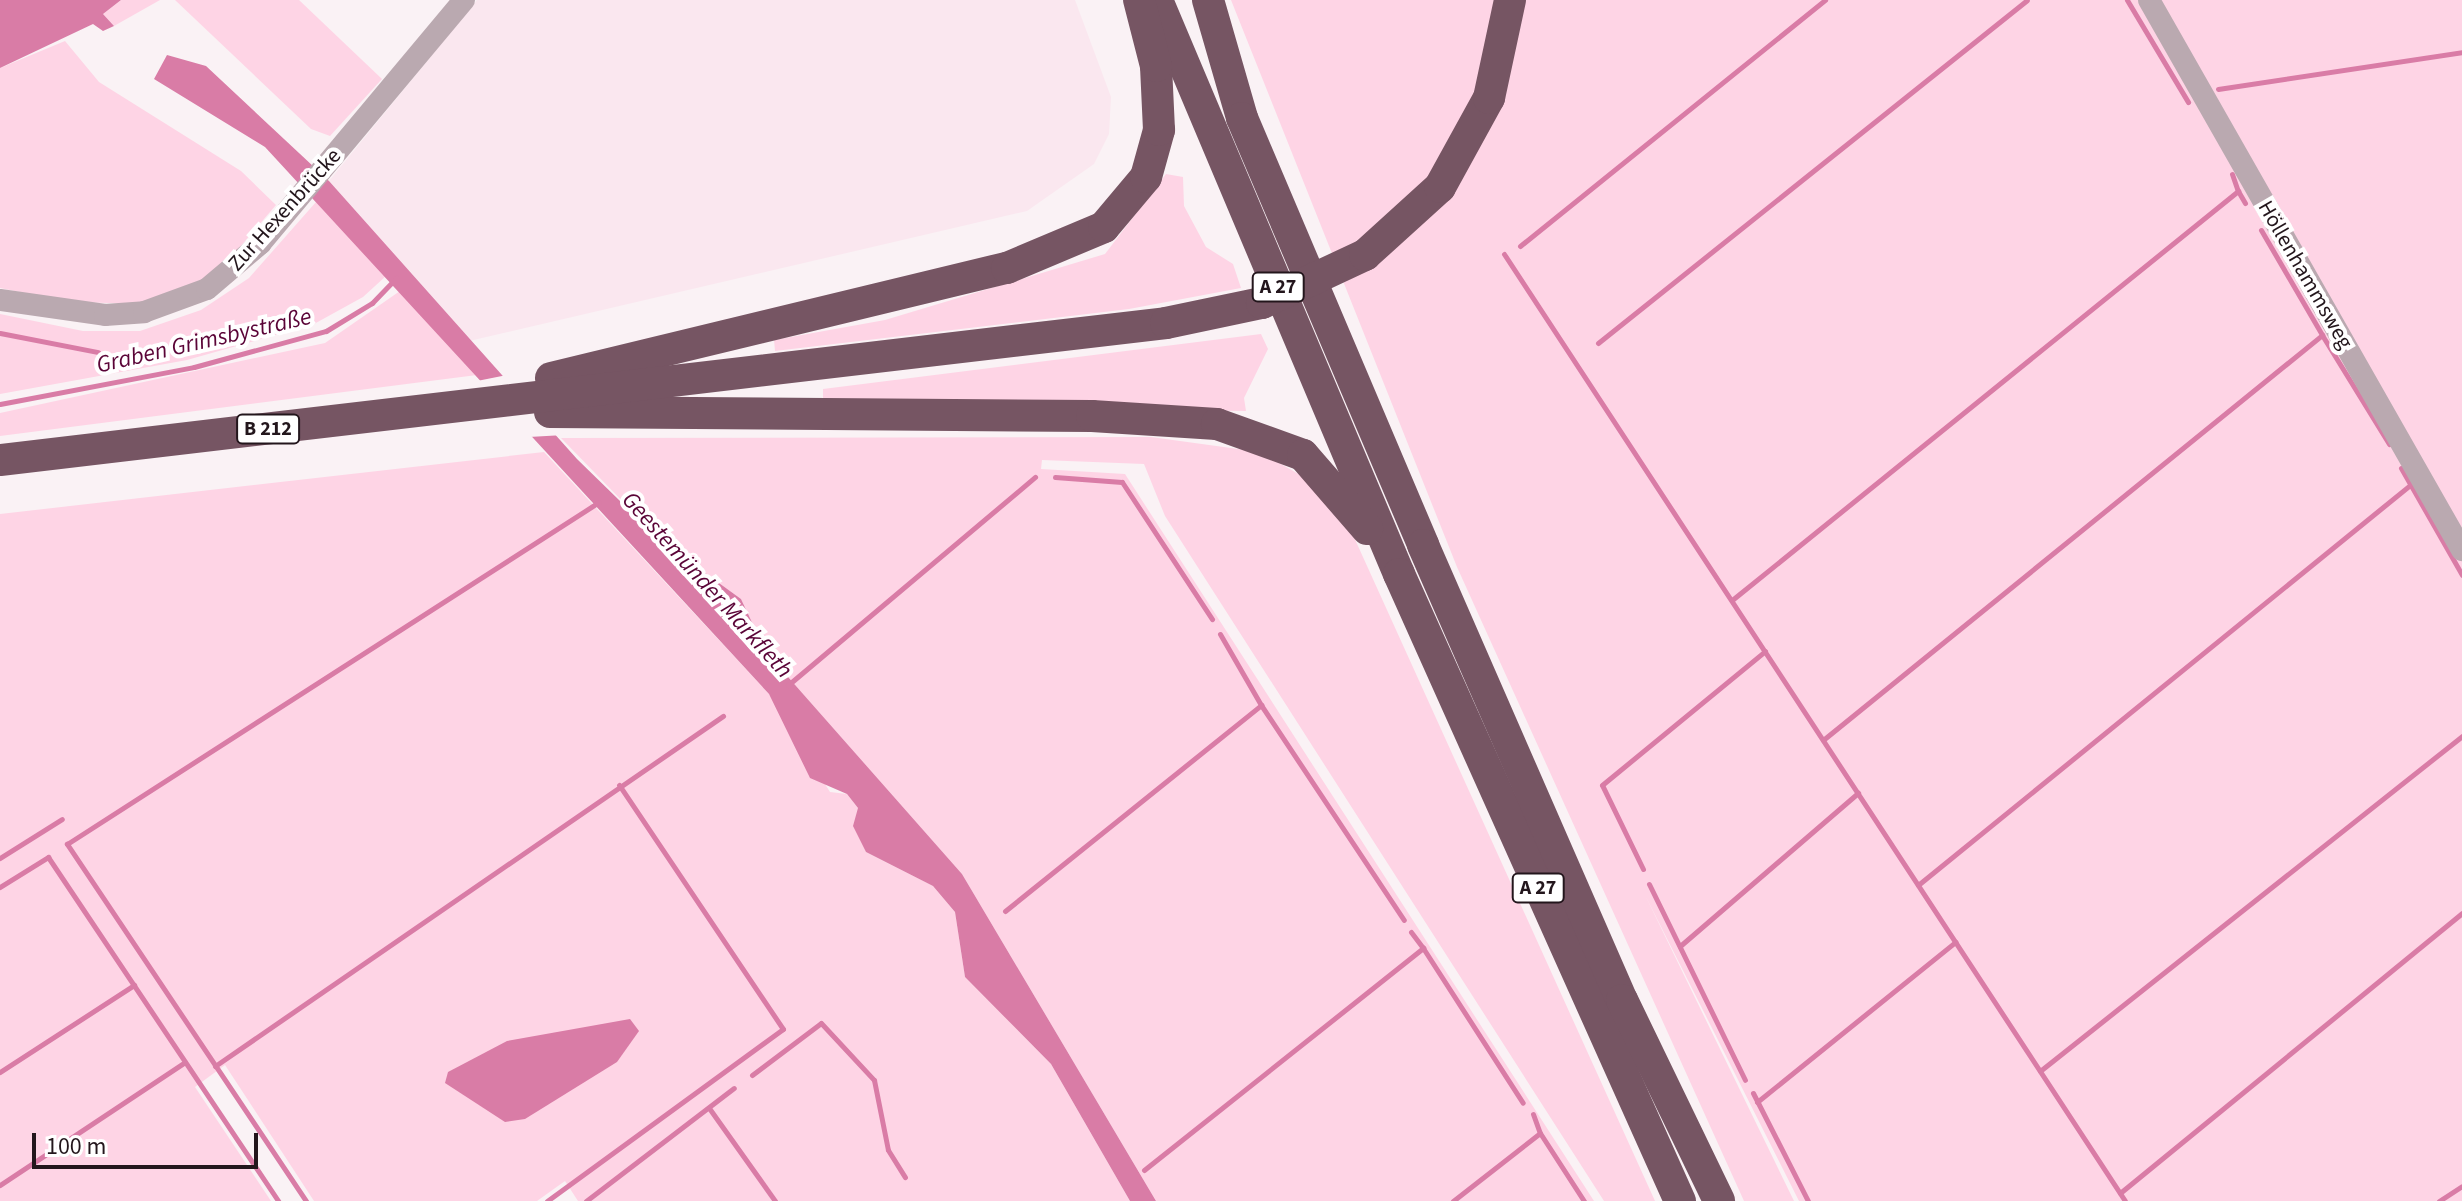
<!DOCTYPE html>
<html>
<head>
<meta charset="utf-8">
<style>
	body { margin:0 }
	#map { position:relative; width:2462px; height:1201px; overflow:hidden; background:#faf2f5; font-family:"Source Sans 3",sans-serif }
	div>[style] { position:absolute }
	.built>* { inset:0; background:#fae7ef }
	.green>* { inset:0; background:#fed4e5 }
	.water>* { inset:0; background:#d97ca6 }
	.pier>* { inset:0; background:#faf2f5 }
	.stream>* { height:5px; margin:-2.5px; padding:0 2.5px; transform-origin:2.5px; border-radius:2.5px; background:#d97ca6 }
	.minor>* { height:22px; margin:-11px; padding:0 11px; transform-origin:11px; border-radius:11px; background:#baa9b0 }
	.highway>* { height:32px; margin:-16px; padding:0 16px; transform-origin:16px; border-radius:16px; background:#765563 }
	span { translate:-50% -50%; white-space:nowrap; text-align:center; line-height:1.15; -webkit-text-stroke:8px #fff; paint-order:stroke }
	.shield-label span { padding:2px 6px; background:#fff; border:2px solid; border-radius:6px; -webkit-text-stroke-width:0 }
	.shield-label { font-size:20px; color:#23161c; font-weight:700 }
	.street-label { font-size:22px; color:#23161c }
	.water-label { font-size:24px; color:#5a0437; font-style:italic }
	.scale { position:absolute; left:32px; top:1133px; width:226px; height:36px; box-sizing:border-box; border:4px solid #23161c; border-top:0; padding-left:10px; font-size:24px; line-height:28px; white-space:nowrap; color:#23161c; -webkit-text-stroke:6px #fff; paint-order:stroke }
</style>
</head>
<body>
<div id="map">
	<div class="built">
		<div style="clip-path:polygon(477px 0,1075px 0,1111px 97px,1109px 134px,1094px 164px,1027px 211px,469px 341px,329px 181px)"></div>
	</div>
	<div class="green">
		<div style="clip-path:polygon(121px 0,160px 0,114px 26px,103px 14px)"></div>
		<div style="clip-path:polygon(175px 0,299px 0,382px 79px,330px 136px,311px 129px)"></div>
		<div style="clip-path:polygon(1231px 0,2462px 0,2462px 1201px,1799px 1201px,1646px 897px,1794px 1201px,1744px 1201px,1457px 567px)"></div>
		<div style="clip-path:polygon(65px 41px,99px 82px,241px 171px,276px 205px,228px 261px,192px 287px,151px 304px,69px 302px,0 288px,0 68px)"></div>
		<div style="clip-path:polygon(1166px 174px,1183px 177px,1184px 206px,1206px 247px,1233px 264px,1241px 288px,1129px 309px,775px 351px,774px 340px,885px 320px,1105px 254px)"></div>
		<div style="clip-path:polygon(316px 202px,386px 276px,363px 297px,314px 324px,187px 360px,0 394px,0 314px,83px 331px,140px 331px,201px 310px,249px 278px)"></div>
		<div style="clip-path:polygon(400px 291px,477px 375px,0 436px,0 413px,325px 343px)"></div>
		<div style="clip-path:polygon(1261px 334px,1268px 349px,1244px 398px,1246px 411px,823px 406px,823px 389px)"></div>
		<div style="clip-path:polygon(1151px 437px,1260px 452px,1309px 480px,1353px 535px,1655px 1201px,1604px 1201px,1165px 516px,1144px 464px,1042px 460px,1041px 469px,1125px 474px,1594px 1201px,1156px 1201px,962px 874px,766px 652px,741px 599px,661px 541px,561px 438px)"></div>
		<div style="clip-path:polygon(544px 452px,769px 694px,830px 792px,847px 794px,858px 808px,866px 852px,933px 886px,955px 912px,965px 977px,1051px 1064px,1130px 1201px,578px 1201px,565px 1181px,537px 1201px,314px 1201px,225px 1065px,195px 1087px,271px 1201px,0 1201px,0 514px)"></div>
	</div>
	<div class="water">
		<div style="clip-path:polygon(0 0,121px 0,103px 14px,114px 26px,103px 31px,93px 24px,0 68px)"></div>
		<div style="clip-path:polygon(167px 55px,206px 66px,329px 181px,577px 459px,661px 541px,741px 599px,766px 652px,962px 874px,1156px 1201px,1130px 1201px,1051px 1064px,965px 977px,955px 912px,933px 886px,866px 852px,853px 826px,858px 808px,847px 794px,810px 778px,769px 694px,265px 147px,154px 79px)"></div>
		<div style="clip-path:polygon(630px 1019px,639px 1031px,617px 1062px,525px 1119px,505px 1122px,445px 1083px,448px 1072px,507px 1041px)"></div>
	</div>
	<div class="pier">
		<div style="clip-path:polygon(507px 375px,561px 433px,564px 435px,529px 437px,477px 381px)"></div>
	</div>
	<div class="stream">
		<div style="left:2127px;top:0;width:119px;rotate:59.1deg"></div>
		<div style="left:2218px;top:89px;width:247px;rotate:-8.6deg"></div>
		<div style="left:2232px;top:174px;width:18px;rotate:71deg"></div>
		<div style="left:2261px;top:230px;width:121px;rotate:59.8deg"></div>
		<div style="left:1520px;top:246px;width:392px;rotate:-38.9deg"></div>
		<div style="left:1504px;top:254px;width:1132px;rotate:56.74deg"></div>
		<div style="left:0;top:333px;width:100px;rotate:11deg"></div>
		<div style="left:1598px;top:343px;width:549px;rotate:-38.64deg"></div>
		<div style="left:0;top:404px;width:197px;rotate:-10.8deg"></div>
		<div style="left:194px;top:367px;width:137px;rotate:-15.3deg"></div>
		<div style="left:326px;top:331px;width:54px;rotate:-31.3deg"></div>
		<div style="left:372px;top:303px;width:35px;rotate:-46deg"></div>
		<div style="left:2401px;top:468px;width:123px;rotate:60.3deg"></div>
		<div style="left:1055px;top:477px;width:67px;rotate:4.3deg"></div>
		<div style="left:1122px;top:482px;width:164px;rotate:56.7deg"></div>
		<div style="left:1732px;top:600px;width:651px;rotate:-38.95deg"></div>
		<div style="left:2238px;top:191px;width:14px;rotate:60deg"></div>
		<div style="left:1220px;top:634px;width:82px;rotate:60deg"></div>
		<div style="left:788px;top:685px;width:323px;rotate:-40.1deg"></div>
		<div style="left:1823px;top:740px;width:643px;rotate:-39.06deg"></div>
		<div style="left:2322px;top:335px;width:128px;rotate:58.4deg"></div>
		<div style="left:0;top:858px;width:73px;rotate:-32.2deg"></div>
		<div style="left:1643px;top:869px;width:93px;rotate:-116deg"></div>
		<div style="left:1602px;top:785px;width:211px;rotate:-39.4deg"></div>
		<div style="left:1649px;top:884px;width:218px;rotate:63.9deg"></div>
		<div style="left:1918px;top:885px;width:634px;rotate:-39.11deg"></div>
		<div style="left:0;top:887px;width:57px;rotate:-32deg"></div>
		<div style="left:48px;top:857px;width:414px;rotate:56.2deg"></div>
		<div style="left:1005px;top:911px;width:329px;rotate:-38.8deg"></div>
		<div style="left:1261px;top:705px;width:258px;rotate:56.4deg"></div>
		<div style="left:1411px;top:932px;width:20px;rotate:53deg"></div>
		<div style="left:1680px;top:946px;width:235px;rotate:-40.7deg"></div>
		<div style="left:215px;top:1066px;width:617px;rotate:-34.57deg"></div>
		<div style="left:2040px;top:1071px;width:539px;rotate:-38.44deg"></div>
		<div style="left:0;top:1072px;width:160px;rotate:-33deg"></div>
		<div style="left:752px;top:1075px;width:86px;rotate:-37deg"></div>
		<div style="left:821px;top:1023px;width:78px;rotate:47.1deg"></div>
		<div style="left:874px;top:1080px;width:71px;rotate:78.7deg"></div>
		<div style="left:888px;top:1150px;width:32px;rotate:58deg"></div>
		<div style="left:1753px;top:1093px;width:121px;rotate:63deg"></div>
		<div style="left:1757px;top:1102px;width:255px;rotate:-38.9deg"></div>
		<div style="left:709px;top:1108px;width:114px;rotate:54.6deg"></div>
		<div style="left:1533px;top:1114px;width:20px;rotate:70deg"></div>
		<div style="left:1144px;top:1170px;width:357px;rotate:-38.5deg"></div>
		<div style="left:1423px;top:948px;width:184px;rotate:57.2deg"></div>
		<div style="left:0;top:1185px;width:222px;rotate:-33.6deg"></div>
		<div style="left:2120px;top:1193px;width:442px;rotate:-39.3deg"></div>
		<div style="left:306px;top:1201px;width:430px;rotate:-123.8deg"></div>
		<div style="left:67px;top:844px;width:632px;rotate:-32.74deg"></div>
		<div style="left:547px;top:1201px;width:292px;rotate:-36.1deg"></div>
		<div style="left:783px;top:1029px;width:294px;rotate:-123.9deg"></div>
		<div style="left:586px;top:1201px;width:186px;rotate:-37.4deg"></div>
		<div style="left:1453px;top:1201px;width:110px;rotate:-38deg"></div>
		<div style="left:1540px;top:1133px;width:81px;rotate:57.1deg"></div>
		<div style="left:2439px;top:1201px;width:27px;rotate:-33deg"></div>
	</div>
	<div class="minor">
		<div style="left:2149px;top:0;width:633px;rotate:60.36deg"></div>
		<div style="left:0;top:300px;width:106px;rotate:8.1deg"></div>
		<div style="left:105px;top:315px;width:39px;rotate:-4deg"></div>
		<div style="left:144px;top:312px;width:67px;rotate:-20.1deg"></div>
		<div style="left:207px;top:289px;width:70px;rotate:-40.3deg"></div>
		<div style="left:260px;top:244px;width:318px;rotate:-50.1deg"></div>
	</div>
	<div class="highway">
		<div style="left:1157px;top:0;width:623px;rotate:67.14deg"></div>
		<div style="left:1399px;top:574px;width:687px;rotate:65.86deg"></div>
		<div style="left:1208px;top:0;width:123px;rotate:73.9deg"></div>
		<div style="left:1242px;top:118px;width:464px;rotate:67deg"></div>
		<div style="left:1423px;top:545px;width:497px;rotate:66.4deg"></div>
		<div style="left:1622px;top:1000px;width:223px;rotate:64.2deg"></div>
		<div style="left:551px;top:378px;width:469px;rotate:-13.6deg"></div>
		<div style="left:1007px;top:268px;width:105px;rotate:-22.9deg"></div>
		<div style="left:1104px;top:227px;width:65px;rotate:-50deg"></div>
		<div style="left:1146px;top:177px;width:49px;rotate:-74.5deg"></div>
		<div style="left:1159px;top:130px;width:64px;rotate:-92.7deg"></div>
		<div style="left:1156px;top:66px;width:68px;rotate:-104.4deg"></div>
		<div style="left:550px;top:412px;width:542px;rotate:0.42deg"></div>
		<div style="left:1092px;top:416px;width:125px;rotate:3.7deg"></div>
		<div style="left:1217px;top:424px;width:91px;rotate:19.8deg"></div>
		<div style="left:1303px;top:455px;width:98px;rotate:49.1deg"></div>
		<div style="left:0;top:460px;width:1174px;rotate:-6.7deg"></div>
		<div style="left:1166px;top:323px;width:98px;rotate:-11.8deg"></div>
		<div style="left:1262px;top:303px;width:114px;rotate:-25deg"></div>
		<div style="left:1365px;top:255px;width:101px;rotate:-42.2deg"></div>
		<div style="left:1440px;top:187px;width:102px;rotate:-61.2deg"></div>
		<div style="left:1489px;top:98px;width:100px;rotate:-77.9deg"></div>
	</div>
	<div class="shield-label">
		<span style="left:1278px;top:287px">A 27</span>
		<span style="left:268px;top:429px">B 212</span>
		<span style="left:1538px;top:888px">A 27</span>
	</div>
	<div class="street-label">
		<span style="left:285px;top:210px;rotate:-48deg">Zur Hexenbrücke</span>
		<span style="left:2305px;top:275px;rotate:60deg">Höllenhammsweg</span>
	</div>
	<div class="water-label">
		<span style="left:204px;top:341px;rotate:-13deg">Graben Grimsbystraße</span>
		<span style="left:707px;top:585px;rotate:48deg">Geestemünder Markfleth</span>
	</div>
	<div class="scale">100 m</div>
</div>
</body>
</html>
